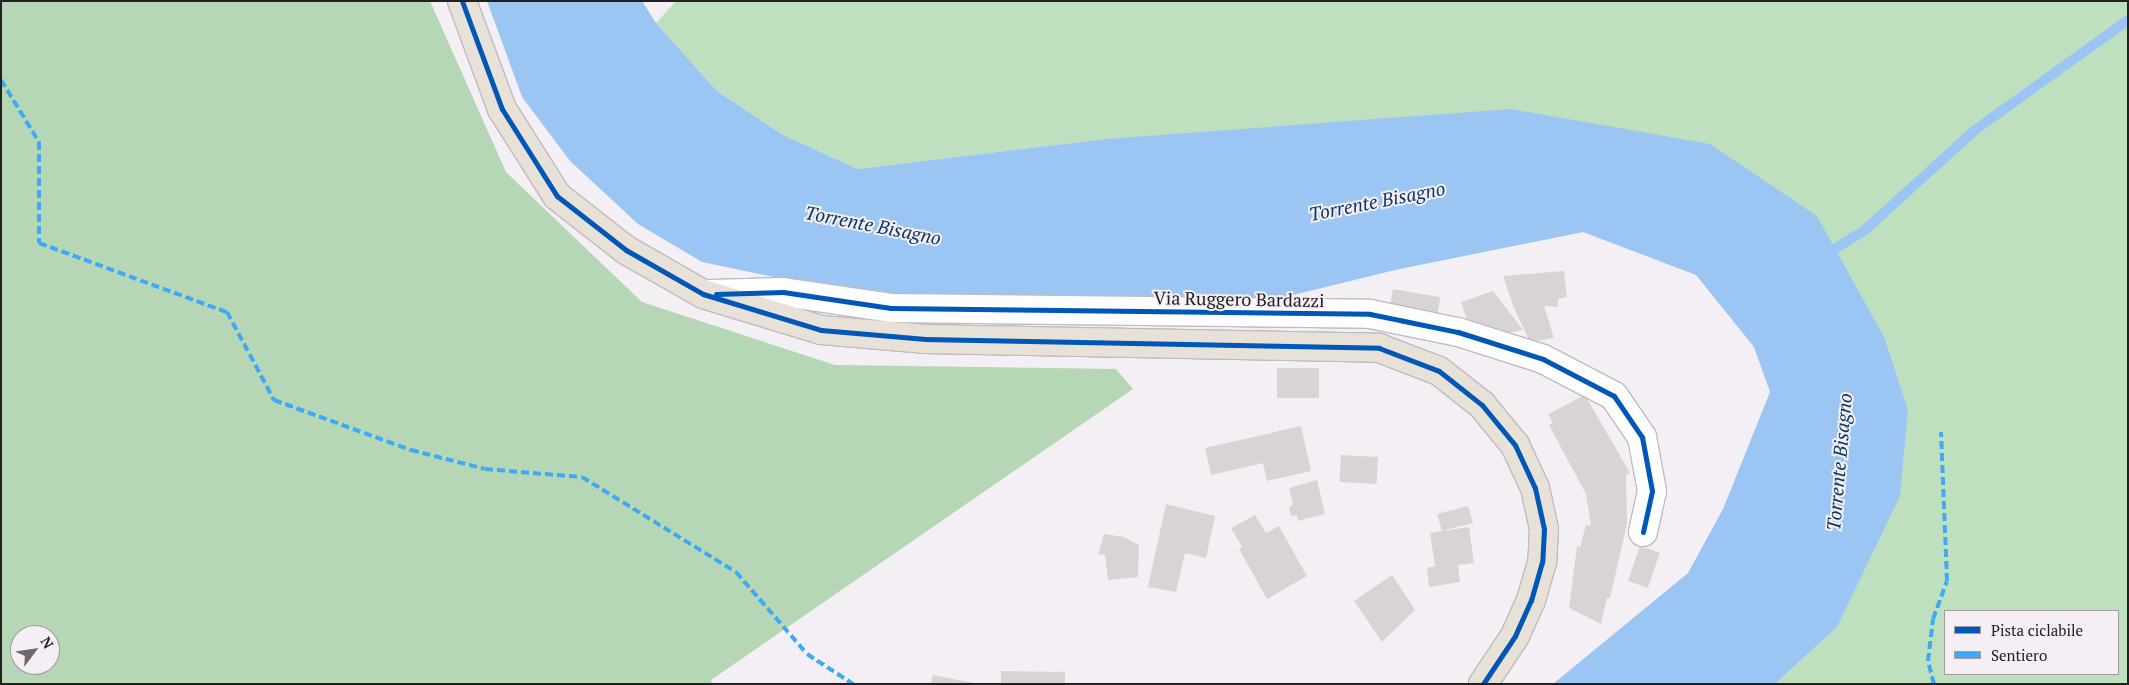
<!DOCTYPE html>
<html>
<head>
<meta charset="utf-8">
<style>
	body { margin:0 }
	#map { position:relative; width:2129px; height:685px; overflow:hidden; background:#f4eff4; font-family:"PT Serif",serif }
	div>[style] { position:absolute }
	.green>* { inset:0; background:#bfe0be }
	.forest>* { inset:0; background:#b6d7b6 }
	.water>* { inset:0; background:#9bc6f4 }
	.stream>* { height:10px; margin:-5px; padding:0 5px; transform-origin:5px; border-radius:5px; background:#9bc6f4 }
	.building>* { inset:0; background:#d8d4d5; transform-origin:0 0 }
	.roads { filter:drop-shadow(1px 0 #bfbbbf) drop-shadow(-1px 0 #bfbbbf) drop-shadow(0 1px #bfbbbf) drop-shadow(0 -1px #bfbbbf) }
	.minor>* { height:28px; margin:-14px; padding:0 14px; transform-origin:14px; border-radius:14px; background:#fdfdfd }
	.primary>* { height:28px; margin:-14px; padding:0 14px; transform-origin:14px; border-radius:14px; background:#e8e1d8 }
	.quiet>* { height:4px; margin-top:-2px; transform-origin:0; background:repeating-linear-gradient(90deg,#3fa9f5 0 8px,transparent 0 12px) }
	.cycleway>* { height:5px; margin:-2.5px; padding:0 2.5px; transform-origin:2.5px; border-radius:2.5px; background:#0057b8 }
	span { translate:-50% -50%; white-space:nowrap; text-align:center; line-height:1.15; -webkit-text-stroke:4px #f5eef5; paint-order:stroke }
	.street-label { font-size:18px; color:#222022 }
	.water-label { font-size:19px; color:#073860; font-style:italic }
	.frame { position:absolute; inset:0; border:2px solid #222022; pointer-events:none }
	.legend { position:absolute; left:1944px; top:610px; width:175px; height:65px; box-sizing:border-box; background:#f5eef5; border:1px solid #a19ca1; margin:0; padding:6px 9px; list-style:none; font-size:15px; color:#222022 }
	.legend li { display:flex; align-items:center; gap:10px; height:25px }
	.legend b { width:25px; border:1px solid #a19ca1 }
	.north { position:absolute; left:10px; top:625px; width:50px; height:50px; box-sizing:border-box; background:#f5eef5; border:1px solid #a19ca1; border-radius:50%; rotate:59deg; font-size:14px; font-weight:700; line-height:20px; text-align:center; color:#222022 }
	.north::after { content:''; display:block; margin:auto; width:18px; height:22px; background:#6c686c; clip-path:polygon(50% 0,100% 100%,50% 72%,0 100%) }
</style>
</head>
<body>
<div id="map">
	<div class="green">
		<div style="clip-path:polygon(evenodd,676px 1px,2128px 1px,2128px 684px,1775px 684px,1837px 627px,1817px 216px,1260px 129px,1105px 139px,858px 169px,783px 135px,717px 91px,656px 23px,676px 1px,1945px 611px,2118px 611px,2118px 674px,1945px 674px,1945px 611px)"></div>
	</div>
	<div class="forest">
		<div style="clip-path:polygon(evenodd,1px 1px,430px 1px,506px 172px,642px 302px,835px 365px,1116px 369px,1133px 389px,711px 680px,713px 684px,1px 684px,1px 1px,20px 635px,50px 635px,50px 665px,20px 665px,20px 635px)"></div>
	</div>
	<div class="water">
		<div style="clip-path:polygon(487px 1px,642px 1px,656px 23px,717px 91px,783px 135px,858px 169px,1105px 139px,1511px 109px,1710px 144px,1817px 216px,1884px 337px,1908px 410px,1900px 496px,1837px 627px,1775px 684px,1553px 684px,1688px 573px,1723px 509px,1770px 392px,1754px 347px,1696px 275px,1583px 232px,1395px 270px,1277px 299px,893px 302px,702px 262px,638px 224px,570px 161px,522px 97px)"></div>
	</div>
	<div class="stream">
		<div style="left:1825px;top:255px;width:47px;rotate:-32deg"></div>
		<div style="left:1865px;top:230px;width:149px;rotate:-42.3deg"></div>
		<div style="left:1975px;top:130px;width:188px;rotate:-35.7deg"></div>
	</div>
	<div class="building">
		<div style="clip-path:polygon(1564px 271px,1567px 297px,1558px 299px,1558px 307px,1544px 306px,1554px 338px,1530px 342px,1514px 308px,1503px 276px)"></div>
		<div style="left:1393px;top:289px;width:48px;height:19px;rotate:10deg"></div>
		<div style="clip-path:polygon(1493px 291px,1523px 330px,1484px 338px,1469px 325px,1461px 302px)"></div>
		<div style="left:1277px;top:368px;width:42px;height:30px"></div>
		<div style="clip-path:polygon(1585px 395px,1630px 473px,1626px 475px,1627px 524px,1610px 598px,1607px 598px,1601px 624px,1569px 608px,1577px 546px,1580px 547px,1586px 525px,1591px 526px,1586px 494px,1549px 425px,1553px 423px,1548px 414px)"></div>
		<div style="clip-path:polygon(1301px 426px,1311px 471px,1267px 481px,1263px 463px,1211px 475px,1205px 448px)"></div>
		<div style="left:1341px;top:455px;width:37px;height:27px;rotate:3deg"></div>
		<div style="clip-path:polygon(1317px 480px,1325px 514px,1298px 521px,1297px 515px,1291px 516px,1289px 507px,1293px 505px,1289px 488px)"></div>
		<div style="clip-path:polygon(1166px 504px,1215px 516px,1206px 558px,1185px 553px,1176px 592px,1148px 587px)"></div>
		<div style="clip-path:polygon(1468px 506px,1473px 523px,1442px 531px,1469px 527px,1474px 563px,1458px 565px,1460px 582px,1429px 587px,1427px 568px,1435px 566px,1430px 533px,1442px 531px,1437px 514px)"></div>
		<div style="clip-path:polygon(1255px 515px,1266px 533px,1279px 526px,1307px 576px,1267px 599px,1239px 549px,1242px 547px,1231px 528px)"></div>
		<div style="clip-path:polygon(1104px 534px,1124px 537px,1139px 545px,1138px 577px,1108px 580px,1105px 555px,1098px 554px)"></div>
		<div style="left:1640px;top:546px;width:21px;height:37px;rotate:19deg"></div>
		<div style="clip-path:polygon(1392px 575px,1415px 610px,1382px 642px,1354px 601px)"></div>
		<div style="left:1001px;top:671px;width:64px;height:13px;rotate:1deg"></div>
		<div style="clip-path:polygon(933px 675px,974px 683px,974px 684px,931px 684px)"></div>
	</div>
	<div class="roads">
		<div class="minor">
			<div style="left:710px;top:294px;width:73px;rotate:-1.6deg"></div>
			<div style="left:783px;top:292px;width:109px;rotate:8.4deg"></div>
			<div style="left:891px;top:308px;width:479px;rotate:0.7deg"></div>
			<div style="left:1370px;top:314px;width:90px;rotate:11.6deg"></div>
			<div style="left:1458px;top:332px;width:89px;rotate:17.6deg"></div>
			<div style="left:1543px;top:359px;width:80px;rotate:27.5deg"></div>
			<div style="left:1614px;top:396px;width:50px;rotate:55.7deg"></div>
			<div style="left:1642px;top:437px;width:55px;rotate:79.5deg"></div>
			<div style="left:1652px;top:491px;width:42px;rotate:102.4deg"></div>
		</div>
		<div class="primary">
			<div style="left:462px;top:1px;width:115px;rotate:69.7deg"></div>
			<div style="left:502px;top:109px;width:103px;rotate:57.7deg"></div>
			<div style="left:557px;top:196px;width:88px;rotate:38deg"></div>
			<div style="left:626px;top:250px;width:89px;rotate:29.7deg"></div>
			<div style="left:703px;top:294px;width:123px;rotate:17deg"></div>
			<div style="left:821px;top:330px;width:105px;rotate:4.9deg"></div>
			<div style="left:926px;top:339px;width:453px;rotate:1.1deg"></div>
			<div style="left:1379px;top:348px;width:64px;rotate:21deg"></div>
			<div style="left:1439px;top:371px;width:55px;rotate:38.3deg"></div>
			<div style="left:1482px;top:405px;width:52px;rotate:50.5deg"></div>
			<div style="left:1515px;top:445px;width:47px;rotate:65.1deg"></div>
			<div style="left:1535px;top:488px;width:42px;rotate:77.6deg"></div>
			<div style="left:1544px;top:529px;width:33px;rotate:93deg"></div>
			<div style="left:1542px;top:562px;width:40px;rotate:106deg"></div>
			<div style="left:1531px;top:600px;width:39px;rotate:114deg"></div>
			<div style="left:1515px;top:636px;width:58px;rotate:123.7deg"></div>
		</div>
	</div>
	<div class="quiet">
		<div style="left:1px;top:80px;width:73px;rotate:58.5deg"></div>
		<div style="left:39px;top:142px;width:101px;rotate:90deg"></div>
		<div style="left:39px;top:243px;width:200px;rotate:20.2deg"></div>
		<div style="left:227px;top:312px;width:100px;rotate:61.9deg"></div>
		<div style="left:274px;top:400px;width:146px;rotate:20.1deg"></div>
		<div style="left:411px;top:450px;width:76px;rotate:14.4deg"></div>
		<div style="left:485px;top:469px;width:97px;rotate:4.7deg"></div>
		<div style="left:582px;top:477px;width:181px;rotate:31.7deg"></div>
		<div style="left:736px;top:572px;width:108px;rotate:49.1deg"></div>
		<div style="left:807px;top:654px;width:55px;rotate:33.1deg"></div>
		<div style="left:1934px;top:684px;width:24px;rotate:-105deg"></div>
		<div style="left:1928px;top:661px;width:42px;rotate:-83.2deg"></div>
		<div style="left:1933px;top:619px;width:40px;rotate:-69.8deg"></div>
		<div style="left:1947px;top:581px;width:149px;rotate:-92.3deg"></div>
	</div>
	<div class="cycleway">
		<div style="left:462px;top:1px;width:115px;rotate:69.7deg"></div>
		<div style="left:502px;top:109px;width:103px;rotate:57.7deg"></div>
		<div style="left:557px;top:196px;width:88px;rotate:38deg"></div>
		<div style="left:626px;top:250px;width:89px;rotate:29.7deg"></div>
		<div style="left:703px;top:294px;width:123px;rotate:17deg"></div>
		<div style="left:821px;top:330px;width:105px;rotate:4.9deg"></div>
		<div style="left:926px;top:339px;width:453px;rotate:1.1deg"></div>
		<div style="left:1379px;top:348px;width:64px;rotate:21deg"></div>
		<div style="left:1439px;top:371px;width:55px;rotate:38.3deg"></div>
		<div style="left:1482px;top:405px;width:52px;rotate:50.5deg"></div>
		<div style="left:1515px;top:445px;width:47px;rotate:65.1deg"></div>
		<div style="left:1535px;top:488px;width:42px;rotate:77.6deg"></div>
		<div style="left:1544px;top:529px;width:33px;rotate:93deg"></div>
		<div style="left:1542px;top:562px;width:40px;rotate:106deg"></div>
		<div style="left:1531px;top:600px;width:39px;rotate:114deg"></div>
		<div style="left:1515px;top:636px;width:58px;rotate:123.7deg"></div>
		<div style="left:716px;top:294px;width:67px;rotate:-1.7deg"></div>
		<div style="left:783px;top:292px;width:109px;rotate:8.4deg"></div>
		<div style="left:891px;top:308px;width:479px;rotate:0.7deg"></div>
		<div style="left:1370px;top:314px;width:90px;rotate:11.6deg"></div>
		<div style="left:1458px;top:332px;width:89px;rotate:17.6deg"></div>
		<div style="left:1543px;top:359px;width:80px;rotate:27.5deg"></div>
		<div style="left:1614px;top:396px;width:50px;rotate:55.7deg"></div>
		<div style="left:1642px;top:437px;width:55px;rotate:79.5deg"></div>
		<div style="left:1652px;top:491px;width:42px;rotate:102.4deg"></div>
	</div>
	<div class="street-label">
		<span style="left:1239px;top:299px;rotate:1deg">Via Ruggero Bardazzi</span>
	</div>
	<div class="water-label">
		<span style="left:1377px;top:201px;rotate:-11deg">Torrente Bisagno</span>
		<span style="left:873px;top:225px;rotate:11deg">Torrente Bisagno</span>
		<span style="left:1839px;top:462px;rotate:-85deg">Torrente Bisagno</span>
	</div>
	<div class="frame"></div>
	<ul class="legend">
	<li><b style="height:6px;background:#0057b8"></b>Pista ciclabile</li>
	<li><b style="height:6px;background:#3fa9f5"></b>Sentiero</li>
	</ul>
	<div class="north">N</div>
</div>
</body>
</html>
